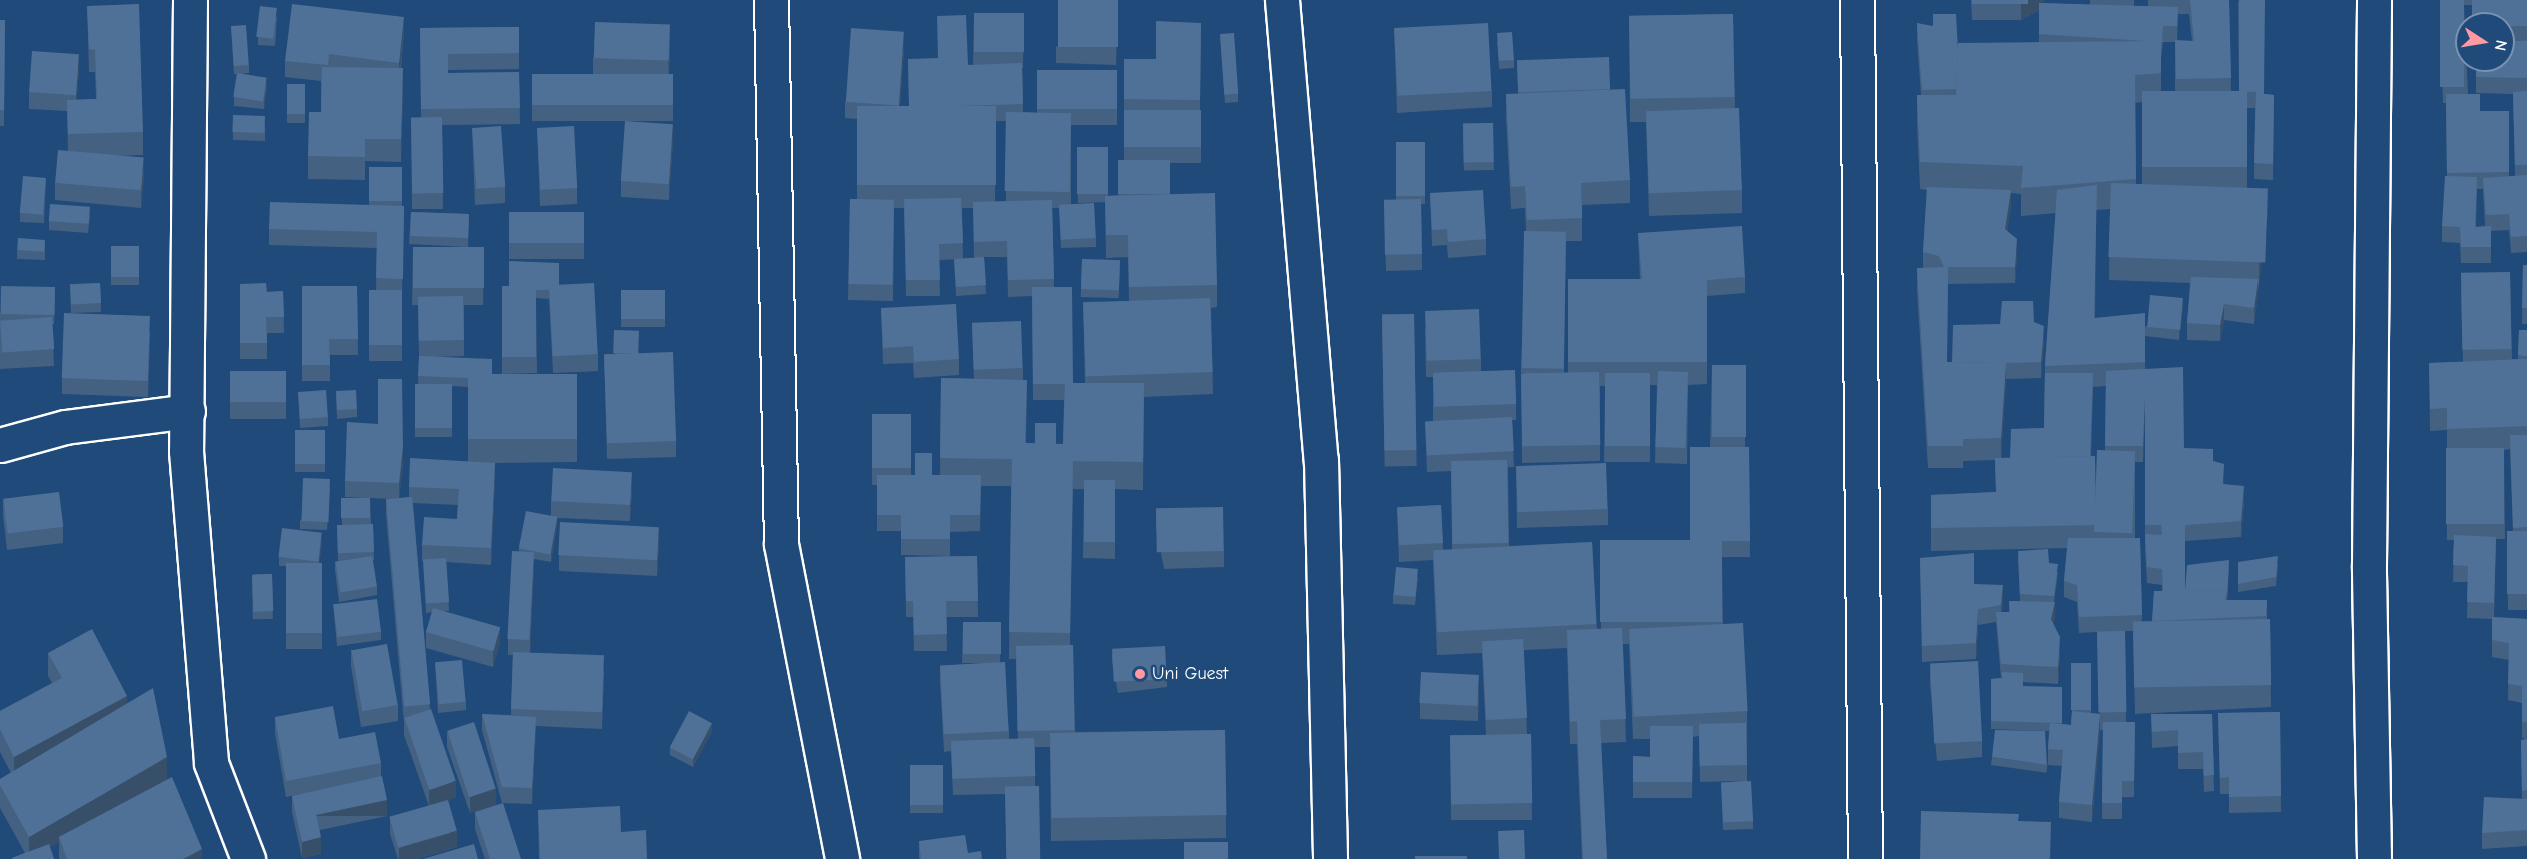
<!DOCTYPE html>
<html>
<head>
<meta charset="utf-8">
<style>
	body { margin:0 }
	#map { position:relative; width:2527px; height:859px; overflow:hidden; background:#1f4a7a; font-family:"Comic Neue",sans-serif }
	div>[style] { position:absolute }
	.roads { filter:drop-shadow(2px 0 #fff) drop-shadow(-2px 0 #fff) drop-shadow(0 2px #fff) drop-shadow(0 -2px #fff) }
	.minor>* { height:33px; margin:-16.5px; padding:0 16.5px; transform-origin:16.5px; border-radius:16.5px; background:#1f4a7a }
	.wall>* { inset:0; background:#456182; transform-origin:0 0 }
	.shaded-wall>* { inset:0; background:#384f6a; transform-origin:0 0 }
	.building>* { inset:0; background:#507197; transform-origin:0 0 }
	.dots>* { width:16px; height:16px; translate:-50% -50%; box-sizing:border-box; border:3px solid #1f4a7a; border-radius:50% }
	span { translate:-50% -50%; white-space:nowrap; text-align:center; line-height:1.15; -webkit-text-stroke:5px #1f4a7a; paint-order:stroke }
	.poi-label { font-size:18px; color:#fff }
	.left { translate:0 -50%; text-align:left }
	.north { position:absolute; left:2455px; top:12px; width:60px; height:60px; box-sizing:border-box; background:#1f4a7a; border:2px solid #7992af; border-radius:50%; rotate:102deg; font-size:16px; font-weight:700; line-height:24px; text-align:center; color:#fff }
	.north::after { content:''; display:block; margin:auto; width:21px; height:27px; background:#ff9aa2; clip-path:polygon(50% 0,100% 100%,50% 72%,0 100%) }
</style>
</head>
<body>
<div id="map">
	<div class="roads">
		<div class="minor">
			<div style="left:190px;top:0;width:451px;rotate:90.5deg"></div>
			<div style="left:186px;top:451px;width:313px;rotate:85.4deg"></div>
			<div style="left:211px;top:763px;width:103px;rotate:68.9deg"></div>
			<div style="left:771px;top:0;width:544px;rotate:88.95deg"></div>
			<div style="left:781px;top:544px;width:321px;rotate:79deg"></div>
			<div style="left:1282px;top:0;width:462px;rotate:85.2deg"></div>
			<div style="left:1321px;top:460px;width:399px;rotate:88.7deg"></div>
			<div style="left:1857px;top:0;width:859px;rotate:89.47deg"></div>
			<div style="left:0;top:445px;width:67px;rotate:-15.5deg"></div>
			<div style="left:65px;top:427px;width:124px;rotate:-7.4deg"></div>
			<div style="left:2374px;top:859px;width:294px;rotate:-91deg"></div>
			<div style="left:2369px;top:565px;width:565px;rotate:-89.49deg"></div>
		</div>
	</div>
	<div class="wall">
		<div style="clip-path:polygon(evenodd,1971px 0,2044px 0,2044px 3px,2090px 5px,2090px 0,2134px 0,2134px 6px,2148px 6px,2148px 0,2229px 0,2231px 91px,2239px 91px,2238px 0,2264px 94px,2274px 95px,2273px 180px,2254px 179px,2255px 108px,2247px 108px,2247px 188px,2268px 212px,2254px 324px,2224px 320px,2220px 341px,2187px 340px,2187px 323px,2190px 283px,2109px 280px,2110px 209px,2096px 210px,2095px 318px,2145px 327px,2183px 306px,2179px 340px,2145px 336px,2145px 369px,2184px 448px,2213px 462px,2224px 484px,2244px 502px,2241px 537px,2185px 541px,2185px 591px,2229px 568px,2227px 600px,2267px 600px,2267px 619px,2270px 619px,2271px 707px,2135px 714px,2133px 631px,2125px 631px,2126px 722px,2135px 722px,2134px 797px,2122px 797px,2122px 819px,2102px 819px,2103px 730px,2100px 730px,2092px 822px,2059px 818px,2059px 802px,2062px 766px,2048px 765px,2048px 749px,2049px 731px,1991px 729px,1991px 679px,2001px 678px,1996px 622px,1978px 625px,1976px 659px,1922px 662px,1920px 558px,1974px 584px,2003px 601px,2002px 612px,2009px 612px,2009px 601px,2020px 601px,2018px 559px,2049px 563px,2058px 573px,2054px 602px,2055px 618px,2053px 624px,2060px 654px,2058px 684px,2023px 682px,2023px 686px,2062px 724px,2071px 725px,2072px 711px,2071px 663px,2091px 663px,2091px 713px,2100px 714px,2097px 632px,2079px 633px,2077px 602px,2064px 597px,2064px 581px,2067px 548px,1931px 551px,1931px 495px,1996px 492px,1995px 460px,1963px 461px,1963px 468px,1928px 468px,1917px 290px,1917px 268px,1923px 268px,1923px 252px,1927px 190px,1920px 189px,1917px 123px,1917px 95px,1921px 95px,1917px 39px,1917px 23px,1958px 51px,2039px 42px,2039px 10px,2021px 20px,1972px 20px,1971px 0,2178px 14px,2189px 14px,2192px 41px,2177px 41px,2178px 14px,1971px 0,2163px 42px,2175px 42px,2175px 92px,2161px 92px,2161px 58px,2163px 42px,1971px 0,2142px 102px,2142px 185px,2136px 184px,2135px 103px,2142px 102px,1971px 0,2011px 193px,2021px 194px,2021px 216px,2056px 213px,2045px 366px,2044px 428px,2010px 458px,2001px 458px,2006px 379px,2041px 378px,2044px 343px,2034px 322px,2000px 324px,1952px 362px,1947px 362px,1948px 284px,2015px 283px,2017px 255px,2007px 231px,2011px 206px,2011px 193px,1971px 0,2106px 386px,2105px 451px,2097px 450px,2096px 538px,2095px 456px,2091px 456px,2093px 387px,2106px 386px,1971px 0,2145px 411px,2145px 551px,2147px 583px,2162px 585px,2162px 591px,2154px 591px,2152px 624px,2142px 624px,2140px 538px,2135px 538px,2135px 462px,2143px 462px,2145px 411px)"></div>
		<div style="clip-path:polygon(evenodd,2464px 0,2527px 0,2527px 252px,2511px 253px,2509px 230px,2491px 231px,2491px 263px,2461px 263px,2460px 243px,2442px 242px,2442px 226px,2447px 176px,2446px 103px,2443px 103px,2440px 13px,2464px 0,2464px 5px,2471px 5px,2503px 24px,2503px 60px,2476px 60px,2476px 93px,2513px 94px,2515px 176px,2509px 176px,2509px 111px,2480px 111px,2468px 94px,2464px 5px,2464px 0,2477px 189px,2483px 189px,2485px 226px,2476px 227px,2477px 189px)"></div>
		<div style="clip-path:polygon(87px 6px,143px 132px,143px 155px,115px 156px,144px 174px,141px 208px,55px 200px,55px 183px,68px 151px,67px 111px,29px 109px,29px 92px,79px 70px,76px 100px,96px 99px,95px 72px,89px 72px)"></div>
		<div style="clip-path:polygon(1118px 12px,1116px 65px,1056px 63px,1056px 47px)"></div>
		<div style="clip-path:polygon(evenodd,974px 13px,1024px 13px,1023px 68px,1022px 68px,1023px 112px,1037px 113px,1037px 71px,1117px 70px,1117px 125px,1071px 125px,1071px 205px,1096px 238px,1096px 247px,1061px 248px,1059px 208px,1052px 208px,1054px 287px,1073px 383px,1085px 383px,1083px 302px,1129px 301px,1128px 257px,1106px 258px,1105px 202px,1078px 203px,1077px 147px,1108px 147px,1108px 196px,1118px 195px,1118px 160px,1124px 160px,1124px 59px,1156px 59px,1201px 23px,1200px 110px,1201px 110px,1201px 163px,1170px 163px,1170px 194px,1217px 285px,1217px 307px,1211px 308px,1213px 394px,1144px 397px,1143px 490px,1115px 489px,1115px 559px,1083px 558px,1084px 489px,1073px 489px,1070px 645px,1073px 645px,1075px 732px,1225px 730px,1226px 838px,1051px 841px,1050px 747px,1035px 747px,1035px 786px,1040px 859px,1007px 859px,1005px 794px,953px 795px,951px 751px,944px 752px,940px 682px,940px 666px,984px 663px,962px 663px,963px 622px,1001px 622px,1000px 662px,1009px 731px,1009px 739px,1018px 739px,1016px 659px,1009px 659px,1011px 486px,981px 486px,980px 531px,950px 532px,950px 556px,901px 555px,901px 531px,877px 531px,877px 485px,872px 485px,872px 415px,911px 414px,911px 475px,940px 475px,941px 378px,974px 379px,972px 323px,1023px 368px,1023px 380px,1027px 380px,1026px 443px,1063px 444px,1064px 400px,1033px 400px,1032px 296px,1008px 297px,1007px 257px,984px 257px,986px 294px,956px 296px,954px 260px,960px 259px,939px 260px,940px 296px,906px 296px,904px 208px,894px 208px,893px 301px,848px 300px,850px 199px,857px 199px,857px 119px,845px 118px,845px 102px,904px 48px,900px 106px,909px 106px,908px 59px,973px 65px,974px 13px,996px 121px,1006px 121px,1006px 201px,995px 202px,996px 121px,974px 13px,962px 208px,973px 208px,974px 258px,963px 259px,962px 208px)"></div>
		<div style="clip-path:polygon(1733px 14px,1735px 108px,1742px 190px,1742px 213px,1649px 216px,1646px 122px,1630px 122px,1629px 16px)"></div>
		<div style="clip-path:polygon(277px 16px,275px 46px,258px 45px,258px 37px)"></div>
		<div style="clip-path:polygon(0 20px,5px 20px,4px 126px,0 126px)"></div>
		<div style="clip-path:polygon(231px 26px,249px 65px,249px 73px,240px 74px,267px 86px,264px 109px,234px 106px,234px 97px,237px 74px,234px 74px)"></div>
		<div style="clip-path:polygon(519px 27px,519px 69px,448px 70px,448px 73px,519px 72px,520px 124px,442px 125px,443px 209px,412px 209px,411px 118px,421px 118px,420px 28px)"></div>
		<div style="clip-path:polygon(1394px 28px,1492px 91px,1492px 107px,1397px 113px)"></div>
		<div style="clip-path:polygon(404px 33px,401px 68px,403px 90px,401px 162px,365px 161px,365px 180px,308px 179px,308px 156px,321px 112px,321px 81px,285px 77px,285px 61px)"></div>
		<div style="clip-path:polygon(1220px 34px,1238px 94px,1238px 102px,1225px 103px)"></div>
		<div style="clip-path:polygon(670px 41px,669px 74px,673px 74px,673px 121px,532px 121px,532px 74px,604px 74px,593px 74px,593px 58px)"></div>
		<div style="clip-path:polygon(1497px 41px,1514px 60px,1514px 68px,1499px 69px)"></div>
		<div style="clip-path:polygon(1517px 60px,1610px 89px,1630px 180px,1630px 203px,1582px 205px,1582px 241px,1566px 241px,1564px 373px,1568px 373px,1568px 281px,1640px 280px,1638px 233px,1745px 277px,1745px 293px,1707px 296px,1707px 384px,1688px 385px,1687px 464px,1655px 463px,1657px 385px,1650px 385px,1650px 462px,1604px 462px,1605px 386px,1600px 386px,1600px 461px,1522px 463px,1521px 368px,1526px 231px,1525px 208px,1511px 209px,1506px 117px,1506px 94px,1518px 94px)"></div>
		<div style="left:287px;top:84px;width:18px;height:39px"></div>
		<div style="left:1493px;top:123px;width:47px;height:30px;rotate:89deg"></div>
		<div style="clip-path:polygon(265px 125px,265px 141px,233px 140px,233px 132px)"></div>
		<div style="clip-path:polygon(472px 128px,505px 187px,505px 203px,475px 205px)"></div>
		<div style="clip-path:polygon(537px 128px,577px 188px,577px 204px,540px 206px)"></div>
		<div style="clip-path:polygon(673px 141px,669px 200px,621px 197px,621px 181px)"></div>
		<div style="clip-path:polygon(1425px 142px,1425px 204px,1421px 204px,1422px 270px,1386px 271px,1384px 200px,1396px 200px,1396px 143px)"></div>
		<div style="clip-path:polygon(369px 167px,402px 167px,402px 206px,404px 206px,402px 295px,402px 361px,369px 361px,369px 290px,376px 290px,377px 248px,269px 245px,269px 229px,369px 205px)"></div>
		<div style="clip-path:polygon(46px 178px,44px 223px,20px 222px,20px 213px)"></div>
		<div style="clip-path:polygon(1430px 193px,1486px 239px,1486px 255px,1448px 258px,1447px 245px,1432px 246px)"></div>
		<div style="clip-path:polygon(411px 212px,469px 214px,468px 247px,484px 247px,483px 305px,464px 305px,464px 356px,433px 357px,492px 374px,577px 374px,577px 462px,494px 463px,495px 479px,491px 565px,446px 562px,449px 611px,444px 611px,500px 643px,493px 667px,426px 648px,426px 632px,432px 612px,426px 613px,423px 561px,422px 561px,422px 545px,457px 519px,458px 505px,413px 503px,430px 710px,456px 797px,436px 804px,457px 847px,417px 859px,398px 859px,390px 834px,390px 818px,429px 806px,404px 735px,404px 723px,386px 515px,386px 499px,390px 499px,370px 498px,371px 524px,373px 524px,374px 560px,373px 560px,377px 587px,377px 595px,339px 602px,335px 570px,335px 562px,338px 561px,337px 525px,342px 525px,341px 498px,365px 498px,345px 497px,345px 481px,403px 463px,399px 498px,409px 497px,409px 487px,468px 461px,468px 387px,452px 386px,452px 437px,415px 437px,415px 385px,418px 385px,419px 356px,418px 305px,412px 305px,413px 247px,467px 247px,409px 244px)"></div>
		<div style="left:584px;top:212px;width:47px;height:75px;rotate:90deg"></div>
		<div style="clip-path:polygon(90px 215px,88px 233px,49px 230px,49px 221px)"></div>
		<div style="clip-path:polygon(45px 240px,45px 260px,17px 259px,17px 250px)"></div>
		<div style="left:111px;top:246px;width:28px;height:39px"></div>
		<div style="left:1082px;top:259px;width:38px;height:38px;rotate:2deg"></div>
		<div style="clip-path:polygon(2523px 265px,2527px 265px,2527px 324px,2522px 324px)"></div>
		<div style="clip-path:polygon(2510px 272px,2512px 359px,2518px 359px,2519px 330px,2527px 330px,2527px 610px,2508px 610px,2507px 547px,2513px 531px,2510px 449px,2504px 450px,2505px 539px,2496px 539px,2494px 617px,2527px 619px,2527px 739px,2522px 738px,2522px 703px,2508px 700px,2509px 660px,2492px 657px,2492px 619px,2467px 618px,2468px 582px,2453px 582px,2454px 540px,2447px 540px,2446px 464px,2447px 448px,2447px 430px,2430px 431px,2429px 363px,2463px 362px,2461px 289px)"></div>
		<div style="left:100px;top:283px;width:29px;height:30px;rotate:88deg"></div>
		<div style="clip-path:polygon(240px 284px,267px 292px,283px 291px,284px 333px,267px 333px,267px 359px,240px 359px)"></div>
		<div style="clip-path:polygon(559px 285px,598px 354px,598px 371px,553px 373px,549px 299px,536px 298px,537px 373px,502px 374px,502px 286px)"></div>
		<div style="clip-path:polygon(302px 286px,357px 286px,358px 355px,330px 355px,330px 381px,302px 381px)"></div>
		<div style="clip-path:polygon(55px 287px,54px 324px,52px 324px,54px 366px,0 369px,0 313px)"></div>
		<div style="left:621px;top:290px;width:44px;height:37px"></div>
		<div style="clip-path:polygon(881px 308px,959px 359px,959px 375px,914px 378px,913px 363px,883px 364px)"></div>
		<div style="left:1414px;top:314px;width:152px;height:32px;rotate:89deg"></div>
		<div style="clip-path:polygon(1425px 328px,1481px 359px,1481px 371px,1516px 404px,1516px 420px,1512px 420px,1514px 467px,1508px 467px,1509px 546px,1592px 542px,1597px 629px,1601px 629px,1600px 540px,1690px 540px,1710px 447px,1712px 365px,1746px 365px,1745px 447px,1749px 447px,1750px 557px,1722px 557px,1723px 624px,1747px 711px,1747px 781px,1753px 821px,1753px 829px,1723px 830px,1721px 783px,1740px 781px,1700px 782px,1699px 736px,1693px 737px,1692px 798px,1633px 798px,1633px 756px,1650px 757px,1650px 739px,1633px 739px,1629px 644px,1623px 644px,1626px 742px,1601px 743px,1607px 859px,1582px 859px,1577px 744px,1570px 744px,1567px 648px,1524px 650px,1527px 734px,1531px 734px,1532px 820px,1451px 820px,1450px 735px,1486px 735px,1482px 653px,1437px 655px,1433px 560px,1399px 562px,1397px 508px,1441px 505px,1443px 550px,1452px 550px,1451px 471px,1427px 472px,1425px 422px,1433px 422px,1433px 377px,1426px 377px)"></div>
		<div style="clip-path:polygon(614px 330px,639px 353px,676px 441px,676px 457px,607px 459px,604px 354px,614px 354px)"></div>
		<div style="clip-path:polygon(150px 332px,148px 397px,62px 394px,62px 378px)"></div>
		<div style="left:230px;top:371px;width:56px;height:48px"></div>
		<div style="clip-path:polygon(298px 392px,328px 417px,328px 426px,300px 428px)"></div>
		<div style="clip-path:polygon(336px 392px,357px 409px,357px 417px,337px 419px)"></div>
		<div style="left:295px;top:430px;width:30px;height:42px"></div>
		<div style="clip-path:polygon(1516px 466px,1608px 509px,1608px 525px,1517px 528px)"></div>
		<div style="clip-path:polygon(330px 488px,327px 530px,300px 529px,300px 521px)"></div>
		<div style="clip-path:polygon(632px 489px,630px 521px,557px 518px,557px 525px,551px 562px,534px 559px,530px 653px,604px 671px,602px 729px,536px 726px,532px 804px,502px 803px,482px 730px,482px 714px,511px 715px,513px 655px,508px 655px,508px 639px,519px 548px,551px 515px,551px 501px)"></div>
		<div style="clip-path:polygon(3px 499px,63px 527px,63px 543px,7px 550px,3px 515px)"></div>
		<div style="clip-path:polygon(1156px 509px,1224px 551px,1224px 567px,1164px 569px,1156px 526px)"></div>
		<div style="clip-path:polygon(322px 541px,319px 563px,322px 563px,322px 649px,286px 649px,286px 566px,279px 566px,279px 557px)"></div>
		<div style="clip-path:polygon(659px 543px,657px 576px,559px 571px,559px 555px)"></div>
		<div style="clip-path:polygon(977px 556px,978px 617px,946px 617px,947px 651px,914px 651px,913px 617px,906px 617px,905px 557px)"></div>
		<div style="clip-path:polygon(2238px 562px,2278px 564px,2276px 586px,2238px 592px)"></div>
		<div style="left:272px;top:574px;width:45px;height:20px;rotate:89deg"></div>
		<div style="clip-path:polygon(1418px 577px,1415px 605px,1393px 604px,1393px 595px)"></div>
		<div style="clip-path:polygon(333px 604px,381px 632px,381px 640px,337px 646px)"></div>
		<div style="clip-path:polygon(351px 649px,398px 705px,398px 721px,361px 727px,351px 666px)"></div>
		<div style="clip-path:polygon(48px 653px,127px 703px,167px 780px,202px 859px,59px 859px,59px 842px,50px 847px,54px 859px,12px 859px,12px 858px,25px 853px,0 808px,0 779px,11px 773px,0 752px,0 711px,52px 683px,48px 676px)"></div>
		<div style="clip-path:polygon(1112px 653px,1167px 679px,1167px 687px,1118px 693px,1112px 662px)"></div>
		<div style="clip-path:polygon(435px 663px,466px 702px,466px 710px,438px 713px)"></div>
		<div style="clip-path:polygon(1930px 667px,1982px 741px,1982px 757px,1937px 761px,1930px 684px)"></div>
		<div style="clip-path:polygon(1479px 691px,1478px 721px,1420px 719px,1420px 703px)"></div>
		<div style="clip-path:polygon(2280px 712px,2281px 812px,2229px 813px,2229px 794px,2220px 794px,2218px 713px)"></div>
		<div style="clip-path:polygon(2151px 714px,2212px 714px,2214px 791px,2204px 792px,2203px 769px,2178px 769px,2178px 746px,2152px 748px)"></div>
		<div style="clip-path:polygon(275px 717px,339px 739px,381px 763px,381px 776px,387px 816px,320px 830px,321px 854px,302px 858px,292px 812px,292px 796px,304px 793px,286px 797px,275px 733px)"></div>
		<div style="clip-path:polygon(447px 731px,496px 805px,470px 813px,447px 747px)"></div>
		<div style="clip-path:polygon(712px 731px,693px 767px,670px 755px,670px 747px)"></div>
		<div style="clip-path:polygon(2527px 739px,2527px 846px,2482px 849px,2482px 833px,2522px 799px,2521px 740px)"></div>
		<div style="left:1992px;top:757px;width:56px;height:8px;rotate:8deg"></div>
		<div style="left:943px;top:765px;width:48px;height:33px;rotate:90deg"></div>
		<div style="clip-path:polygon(538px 810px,621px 832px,647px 859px,539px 859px)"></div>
		<div style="clip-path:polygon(475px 812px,521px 859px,485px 859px,475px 829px)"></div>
		<div style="clip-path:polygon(919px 841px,968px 853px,982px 859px,919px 859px)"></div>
	</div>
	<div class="shaded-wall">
		<div style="clip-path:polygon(1118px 0,1118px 12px,1116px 65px,1116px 49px)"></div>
		<div style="clip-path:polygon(2028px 0,2044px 0,2044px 7px,2021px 20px,2021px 4px)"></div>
		<div style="clip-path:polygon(404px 17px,404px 33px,399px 79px,399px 63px)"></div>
		<div style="clip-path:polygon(670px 25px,670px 41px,668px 77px,668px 61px)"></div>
		<div style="clip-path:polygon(904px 32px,904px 48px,899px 123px,899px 106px)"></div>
		<div style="clip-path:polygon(79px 54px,79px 70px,76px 112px,76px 96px)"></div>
		<div style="clip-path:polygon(403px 68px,403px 90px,401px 162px,401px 139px)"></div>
		<div style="clip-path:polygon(267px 78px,267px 86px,264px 109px,264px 101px)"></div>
		<div style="clip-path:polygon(673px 124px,673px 141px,669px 200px,669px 184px)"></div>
		<div style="clip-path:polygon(144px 158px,144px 174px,141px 208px,141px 192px)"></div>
		<div style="clip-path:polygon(2268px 189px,2268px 212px,2259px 286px,2259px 264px)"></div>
		<div style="clip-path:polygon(2011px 190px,2011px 206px,2005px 245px,2005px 229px)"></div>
		<div style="clip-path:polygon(2017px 239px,2017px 255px,2015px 283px,2015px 267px)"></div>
		<div style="clip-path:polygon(2258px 279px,2258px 295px,2254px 324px,2254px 308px)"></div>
		<div style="clip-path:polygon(2183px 298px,2183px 306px,2179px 340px,2179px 332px)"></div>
		<div style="clip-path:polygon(2224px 304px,2224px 320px,2220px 341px,2220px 325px)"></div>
		<div style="clip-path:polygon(2044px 326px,2044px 343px,2041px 378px,2041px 362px)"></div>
		<div style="clip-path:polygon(2006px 363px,2006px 386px,2001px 460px,2001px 438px)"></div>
		<div style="clip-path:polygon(2145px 394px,2145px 411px,2143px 462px,2143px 446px)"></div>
		<div style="clip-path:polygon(403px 447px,403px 463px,399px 499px,399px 483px)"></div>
		<div style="clip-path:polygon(495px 463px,495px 479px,491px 565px,491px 548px)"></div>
		<div style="clip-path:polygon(632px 472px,632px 489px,630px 521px,630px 505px)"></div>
		<div style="clip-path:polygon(2244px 486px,2244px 502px,2241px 537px,2241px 521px)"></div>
		<div style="clip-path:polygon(557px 517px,557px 525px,551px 562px,551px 554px)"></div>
		<div style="clip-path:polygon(659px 527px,659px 543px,657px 576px,657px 560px)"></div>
		<div style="clip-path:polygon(322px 533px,322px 541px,319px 570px,319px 562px)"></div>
		<div style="clip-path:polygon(534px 552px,534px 568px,530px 656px,530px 640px)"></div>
		<div style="clip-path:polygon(2058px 564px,2054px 603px,2055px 602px,2055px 618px,2051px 635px,2051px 619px,2054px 604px)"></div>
		<div style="clip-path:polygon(2003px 585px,2003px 601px,2001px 622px,2001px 605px)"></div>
		<div style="clip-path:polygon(1978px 609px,1978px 625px,1976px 659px,1976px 643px)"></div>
		<div style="clip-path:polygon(500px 627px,500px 643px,493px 667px,493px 651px)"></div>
		<div style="clip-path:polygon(2060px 637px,2060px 654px,2058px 684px,2058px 667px)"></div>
		<div style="clip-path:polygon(1479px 675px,1479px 691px,1478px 721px,1478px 705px)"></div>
		<div style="clip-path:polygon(127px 696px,127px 719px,14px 780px,14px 757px)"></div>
		<div style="clip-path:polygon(2100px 714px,2100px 730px,2092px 822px,2092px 805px)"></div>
		<div style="clip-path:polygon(536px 717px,536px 733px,532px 804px,532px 788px)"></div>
		<div style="clip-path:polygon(712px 723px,712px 731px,693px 767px,693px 759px)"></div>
		<div style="clip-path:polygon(167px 757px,167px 780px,59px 837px,59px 842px,29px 859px,29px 837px)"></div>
		<div style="clip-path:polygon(456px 781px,456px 797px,429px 806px,429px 790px)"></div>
		<div style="clip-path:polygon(496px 788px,496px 805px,470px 813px,470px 797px)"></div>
		<div style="left:387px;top:800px;width:16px;height:73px;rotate:90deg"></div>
		<div style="clip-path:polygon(457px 831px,457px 847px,417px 859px,399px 859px,399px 848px)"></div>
		<div style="clip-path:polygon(321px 837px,321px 854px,302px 858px,302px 842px)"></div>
		<div style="clip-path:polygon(202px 849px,202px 859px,183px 859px)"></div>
	</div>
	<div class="building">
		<div style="left:1058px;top:0;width:60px;height:47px"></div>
		<div style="left:1972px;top:0;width:56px;height:4px"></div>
		<div style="clip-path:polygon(2190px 0,2229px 0,2231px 78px,2176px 79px,2175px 40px,2194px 41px)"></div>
		<div style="clip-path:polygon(2239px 0,2265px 0,2264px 94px,2274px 95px,2273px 164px,2254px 163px,2256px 92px,2239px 91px)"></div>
		<div style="left:2440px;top:0;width:24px;height:87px"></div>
		<div style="clip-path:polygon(2472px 0,2527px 0,2527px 26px,2503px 26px,2503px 24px,2472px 24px)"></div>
		<div style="clip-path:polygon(2039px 3px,2178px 7px,2177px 26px,2163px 26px,2162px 42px,2039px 34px)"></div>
		<div style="clip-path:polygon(139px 4px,143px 132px,68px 134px,67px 100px,97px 99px,95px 50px,89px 49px,87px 6px)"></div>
		<div style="clip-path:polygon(292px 4px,404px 17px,399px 63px,329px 54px,328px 65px,285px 61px)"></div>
		<div style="left:260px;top:6px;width:17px;height:31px;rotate:7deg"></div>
		<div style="left:974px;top:13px;width:50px;height:39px"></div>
		<div style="left:1733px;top:14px;width:83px;height:104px;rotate:89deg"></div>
		<div style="clip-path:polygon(1933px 14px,1956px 14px,1958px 51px,1956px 89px,1922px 90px,1917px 23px,1933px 26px)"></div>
		<div style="clip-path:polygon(966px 15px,968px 65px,1022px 63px,1023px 104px,954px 106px,909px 106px,908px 59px,938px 58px,937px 16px)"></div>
		<div style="clip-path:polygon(0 20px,5px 20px,4px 110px,0 110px)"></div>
		<div style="clip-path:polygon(1156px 21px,1201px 23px,1200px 100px,1124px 99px,1124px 59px,1156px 59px)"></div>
		<div style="left:595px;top:22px;width:75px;height:36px;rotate:2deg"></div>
		<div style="left:1488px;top:23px;width:68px;height:94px;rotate:87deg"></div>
		<div style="left:246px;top:25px;width:40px;height:15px;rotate:86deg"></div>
		<div style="clip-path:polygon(519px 27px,519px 53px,448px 54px,448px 73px,519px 72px,520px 108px,421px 109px,420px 28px)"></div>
		<div style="left:851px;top:28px;width:53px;height:74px;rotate:4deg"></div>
		<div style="left:1512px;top:32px;width:28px;height:15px;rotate:86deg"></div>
		<div style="left:1234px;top:33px;width:61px;height:14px;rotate:86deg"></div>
		<div style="clip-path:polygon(2161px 41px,2161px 73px,2135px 75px,2136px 179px,2021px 188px,2023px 166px,1920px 162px,1917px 95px,1956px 95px,1958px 43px)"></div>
		<div style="clip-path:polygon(2503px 41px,2527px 41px,2527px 78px,2476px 77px,2476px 60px,2503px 60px)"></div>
		<div style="left:32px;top:51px;width:47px;height:41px;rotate:4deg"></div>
		<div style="left:1609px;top:57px;width:32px;height:92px;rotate:88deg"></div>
		<div style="clip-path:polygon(322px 67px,403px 68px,401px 139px,365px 139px,365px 157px,308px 156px,309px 112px,321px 112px)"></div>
		<div style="left:1117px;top:70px;width:39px;height:80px;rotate:90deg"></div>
		<div style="left:237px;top:73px;width:30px;height:24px;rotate:9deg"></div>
		<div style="left:532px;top:74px;width:141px;height:31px"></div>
		<div style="left:287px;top:84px;width:18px;height:30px"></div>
		<div style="clip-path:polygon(1625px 89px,1630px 180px,1581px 183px,1582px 218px,1527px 220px,1525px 186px,1511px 187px,1506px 94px)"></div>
		<div style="left:2247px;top:91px;width:76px;height:105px;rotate:90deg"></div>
		<div style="clip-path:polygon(2527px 91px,2527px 165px,2515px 165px,2513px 92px)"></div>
		<div style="clip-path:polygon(2446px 94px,2480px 94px,2480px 111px,2509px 111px,2509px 172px,2447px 173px)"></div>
		<div style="left:857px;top:106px;width:139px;height:79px"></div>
		<div style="left:1739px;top:108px;width:82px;height:93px;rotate:88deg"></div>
		<div style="left:1201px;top:110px;width:37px;height:77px;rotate:90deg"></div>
		<div style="left:1006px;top:112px;width:65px;height:79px;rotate:1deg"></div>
		<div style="left:233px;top:115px;width:32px;height:17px;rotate:2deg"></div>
		<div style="left:442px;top:117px;width:76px;height:31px;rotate:89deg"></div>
		<div style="left:625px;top:121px;width:48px;height:60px;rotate:4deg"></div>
		<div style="left:1493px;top:123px;width:39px;height:30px;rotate:89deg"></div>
		<div style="left:501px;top:126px;width:61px;height:29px;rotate:86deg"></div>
		<div style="left:574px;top:126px;width:62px;height:37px;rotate:87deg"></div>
		<div style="left:1425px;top:142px;width:54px;height:29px;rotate:90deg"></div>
		<div style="left:1077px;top:147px;width:31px;height:47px"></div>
		<div style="left:58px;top:150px;width:86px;height:33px;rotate:5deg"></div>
		<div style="left:1118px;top:160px;width:52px;height:34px"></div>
		<div style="left:369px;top:167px;width:33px;height:34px"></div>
		<div style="clip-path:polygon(2527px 175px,2527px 236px,2511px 237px,2509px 214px,2486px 215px,2483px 178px)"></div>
		<div style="left:23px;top:176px;width:23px;height:37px;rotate:5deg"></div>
		<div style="clip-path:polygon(2445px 176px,2477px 177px,2475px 227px,2491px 226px,2491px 247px,2461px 247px,2460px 227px,2442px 226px)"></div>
		<div style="left:2111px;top:183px;width:157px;height:74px;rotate:2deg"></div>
		<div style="clip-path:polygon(2097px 185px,2094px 318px,2145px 313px,2145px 362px,2045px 366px,2057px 190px)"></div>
		<div style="clip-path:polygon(1927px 187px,2011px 190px,2005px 229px,2017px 239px,2015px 267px,1944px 267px,1939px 256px,1923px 252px)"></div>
		<div style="clip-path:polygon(1483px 190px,1486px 239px,1448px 242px,1447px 229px,1432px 230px,1430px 193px)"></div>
		<div style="clip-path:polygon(1215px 193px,1217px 285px,1129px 287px,1128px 235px,1106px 235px,1105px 196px)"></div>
		<div style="clip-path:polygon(961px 198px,963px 243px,939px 244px,940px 280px,906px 280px,904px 199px)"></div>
		<div style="left:850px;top:199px;width:44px;height:85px;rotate:1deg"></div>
		<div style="left:1421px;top:199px;width:55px;height:37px;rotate:89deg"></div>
		<div style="clip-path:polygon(1052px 200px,1054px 279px,1008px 280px,1007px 241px,974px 242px,973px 202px)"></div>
		<div style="clip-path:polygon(270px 202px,404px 206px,403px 279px,376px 278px,377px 232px,269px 229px)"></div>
		<div style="left:1094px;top:203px;width:35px;height:35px;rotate:87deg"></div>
		<div style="left:50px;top:204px;width:40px;height:17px;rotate:4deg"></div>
		<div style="left:411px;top:212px;width:58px;height:24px;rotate:2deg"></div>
		<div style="left:584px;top:212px;width:31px;height:75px;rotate:90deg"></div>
		<div style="clip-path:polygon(1742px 226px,1745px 277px,1707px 280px,1642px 280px,1638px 233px)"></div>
		<div style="left:1524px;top:231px;width:42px;height:137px;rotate:1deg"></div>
		<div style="left:18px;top:238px;width:27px;height:12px;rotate:4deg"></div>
		<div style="left:111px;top:246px;width:28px;height:31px"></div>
		<div style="left:413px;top:247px;width:71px;height:41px"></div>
		<div style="left:984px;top:257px;width:28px;height:30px;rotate:86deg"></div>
		<div style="left:1082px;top:259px;width:38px;height:30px;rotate:2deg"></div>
		<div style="clip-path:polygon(509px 261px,559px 263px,559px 285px,549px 286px,549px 290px,536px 290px,536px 286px,509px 286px)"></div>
		<div style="clip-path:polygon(2523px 265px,2527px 265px,2527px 308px,2522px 308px)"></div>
		<div style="clip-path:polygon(1948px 267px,1947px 362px,2006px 363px,2001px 438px,1963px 439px,1963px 446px,1928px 446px,1917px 268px)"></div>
		<div style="left:2510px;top:272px;width:77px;height:49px;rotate:89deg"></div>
		<div style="clip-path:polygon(2191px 277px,2258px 279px,2254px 308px,2224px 304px,2220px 325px,2187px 323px)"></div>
		<div style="left:1707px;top:279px;width:83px;height:139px;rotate:90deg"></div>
		<div style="left:100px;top:283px;width:20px;height:30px;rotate:87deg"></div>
		<div style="clip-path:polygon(266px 283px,267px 292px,283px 291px,284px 317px,266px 317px,267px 343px,240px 343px,240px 284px)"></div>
		<div style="left:594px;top:283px;width:71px;height:45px;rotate:87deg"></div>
		<div style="left:1px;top:286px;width:54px;height:28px;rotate:1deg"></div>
		<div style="clip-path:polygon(302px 286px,357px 286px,358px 339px,329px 339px,330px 365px,302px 365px)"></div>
		<div style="left:502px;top:286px;width:34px;height:71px"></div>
		<div style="clip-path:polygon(1032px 287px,1072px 287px,1073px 383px,1065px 383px,1065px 384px,1033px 384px)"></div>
		<div style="left:369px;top:290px;width:33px;height:55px"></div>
		<div style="left:621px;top:290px;width:44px;height:29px"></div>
		<div style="left:2150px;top:295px;width:33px;height:32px;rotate:5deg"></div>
		<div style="left:463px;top:296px;width:44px;height:45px;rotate:89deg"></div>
		<div style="left:1210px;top:298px;width:74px;height:127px;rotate:88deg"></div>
		<div style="clip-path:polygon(2002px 301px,2033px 301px,2034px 322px,2044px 326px,2041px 362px,2004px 363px,1952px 362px,1953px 325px,2000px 324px)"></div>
		<div style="clip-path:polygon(956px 304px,959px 359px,914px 362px,913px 346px,883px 348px,881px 308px)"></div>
		<div style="left:1479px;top:309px;width:50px;height:54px;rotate:88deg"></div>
		<div style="left:64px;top:313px;width:86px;height:65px;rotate:2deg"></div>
		<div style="left:1414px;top:314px;width:136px;height:32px;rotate:89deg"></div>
		<div style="left:52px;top:317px;width:32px;height:52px;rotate:86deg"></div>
		<div style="left:1021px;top:321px;width:47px;height:49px;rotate:88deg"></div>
		<div style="left:614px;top:330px;width:25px;height:23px;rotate:2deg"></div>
		<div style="clip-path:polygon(2519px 330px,2527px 330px,2527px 356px,2518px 355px)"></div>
		<div style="left:673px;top:352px;width:89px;height:69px;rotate:88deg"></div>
		<div style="clip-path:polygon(419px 356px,492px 359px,492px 374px,468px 375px,468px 378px,418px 376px)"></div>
		<div style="clip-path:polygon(2527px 359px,2527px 426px,2447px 429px,2447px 408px,2430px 409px,2429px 363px)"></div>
		<div style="left:1712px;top:365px;width:34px;height:72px"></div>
		<div style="clip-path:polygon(2183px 367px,2184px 448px,2213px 449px,2213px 461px,2224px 464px,2223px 484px,2244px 486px,2241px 521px,2185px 525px,2185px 591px,2227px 590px,2225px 600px,2267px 600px,2266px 616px,2152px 621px,2154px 591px,2163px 591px,2162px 569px,2147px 567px,2145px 534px,2162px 535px,2161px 525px,2145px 525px,2145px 394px,2143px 446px,2105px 446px,2106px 371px)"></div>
		<div style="left:1515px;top:370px;width:34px;height:82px;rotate:88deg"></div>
		<div style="left:230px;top:371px;width:56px;height:31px"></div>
		<div style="left:1658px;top:371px;width:30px;height:76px;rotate:2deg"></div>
		<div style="left:1599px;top:372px;width:73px;height:78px;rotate:89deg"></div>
		<div style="left:1605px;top:373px;width:45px;height:73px"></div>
		<div style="clip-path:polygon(2045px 373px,2093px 373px,2090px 456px,2010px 458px,2011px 429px,2044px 428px)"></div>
		<div style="left:577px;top:374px;width:65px;height:109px;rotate:90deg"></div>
		<div style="clip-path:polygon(941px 378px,1027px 380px,1025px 443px,1063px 444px,1065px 383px,1144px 383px,1143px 462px,1073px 461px,1070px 633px,1009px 632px,1012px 459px,940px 458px)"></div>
		<div style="clip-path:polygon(378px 379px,402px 379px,403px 447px,399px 483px,345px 481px,347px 422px,378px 424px)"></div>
		<div style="left:452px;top:384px;width:44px;height:37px;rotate:90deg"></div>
		<div style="left:326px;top:390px;width:27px;height:28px;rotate:86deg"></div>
		<div style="left:356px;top:390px;width:19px;height:20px;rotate:87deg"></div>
		<div style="left:911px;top:414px;width:54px;height:39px;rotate:90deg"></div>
		<div style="left:1512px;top:417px;width:34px;height:87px;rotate:87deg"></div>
		<div style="left:1035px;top:423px;width:21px;height:21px"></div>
		<div style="left:295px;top:430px;width:30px;height:34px"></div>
		<div style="clip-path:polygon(2510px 435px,2527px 435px,2527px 527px,2513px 528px)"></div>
		<div style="clip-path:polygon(1690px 447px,1749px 447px,1750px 541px,1722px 541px,1722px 540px,1690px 540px)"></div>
		<div style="left:2446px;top:448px;width:58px;height:76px"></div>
		<div style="left:2097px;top:450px;width:38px;height:82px;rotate:2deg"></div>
		<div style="left:915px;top:453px;width:17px;height:22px"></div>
		<div style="clip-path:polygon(2095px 456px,2096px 525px,1931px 528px,1931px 495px,1996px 492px,1995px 458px)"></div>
		<div style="clip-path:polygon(410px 458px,495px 463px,491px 548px,422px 545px,424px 517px,457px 519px,459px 489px,409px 487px)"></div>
		<div style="left:1507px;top:460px;width:83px;height:56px;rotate:89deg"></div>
		<div style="left:1606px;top:463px;width:46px;height:90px;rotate:88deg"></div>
		<div style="left:553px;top:468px;width:79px;height:33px;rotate:3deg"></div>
		<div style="clip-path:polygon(877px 475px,981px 475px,980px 515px,950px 515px,950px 539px,901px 539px,901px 515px,877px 515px)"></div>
		<div style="left:303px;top:478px;width:27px;height:43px;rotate:2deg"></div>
		<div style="left:1084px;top:480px;width:31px;height:62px"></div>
		<div style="left:59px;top:492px;width:35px;height:56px;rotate:83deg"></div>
		<div style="left:412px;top:497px;width:208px;height:26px;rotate:85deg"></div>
		<div style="left:341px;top:498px;width:29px;height:20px"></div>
		<div style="left:1441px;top:505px;width:38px;height:44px;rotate:87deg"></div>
		<div style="left:1223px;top:507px;width:44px;height:67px;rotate:89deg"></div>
		<div style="left:526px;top:511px;width:32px;height:38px;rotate:11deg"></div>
		<div style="left:560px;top:522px;width:99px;height:33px;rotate:3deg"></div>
		<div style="left:373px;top:524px;width:28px;height:36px;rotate:88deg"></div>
		<div style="left:282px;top:528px;width:40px;height:29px;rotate:7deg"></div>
		<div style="left:2507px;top:531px;width:20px;height:63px"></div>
		<div style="clip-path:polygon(2454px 535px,2496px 537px,2494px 603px,2467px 602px,2468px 566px,2453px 565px)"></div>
		<div style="clip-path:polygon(2068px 538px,2140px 538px,2142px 615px,2079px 617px,2077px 585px,2064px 581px)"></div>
		<div style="left:1600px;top:540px;width:122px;height:82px"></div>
		<div style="left:1592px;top:542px;width:82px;height:159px;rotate:87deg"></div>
		<div style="clip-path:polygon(2048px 549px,2049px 563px,2058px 564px,2054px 596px,2020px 594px,2018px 551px)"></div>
		<div style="left:512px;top:551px;width:22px;height:88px;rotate:3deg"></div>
		<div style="clip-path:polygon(1974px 553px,1974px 584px,2003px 585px,2001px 605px,1978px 609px,1976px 643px,1922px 646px,1920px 558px)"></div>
		<div style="left:372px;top:556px;width:31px;height:37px;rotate:81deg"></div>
		<div style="clip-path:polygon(977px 556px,978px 601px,946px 601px,947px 634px,914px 635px,913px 601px,906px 601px,905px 557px)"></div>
		<div style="clip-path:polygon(2278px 556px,2276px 577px,2238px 584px,2238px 562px)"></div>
		<div style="left:446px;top:558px;width:44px;height:23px;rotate:86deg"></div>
		<div style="clip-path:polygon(2229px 560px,2227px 598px,2227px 590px,2185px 591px,2187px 565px)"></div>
		<div style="left:286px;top:563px;width:36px;height:70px"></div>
		<div style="left:1396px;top:567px;width:22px;height:28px;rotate:5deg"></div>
		<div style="left:272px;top:574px;width:37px;height:20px;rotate:88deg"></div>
		<div style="left:377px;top:599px;width:33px;height:44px;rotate:83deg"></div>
		<div style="clip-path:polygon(2009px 601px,2055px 602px,2051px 619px,2060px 637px,2058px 667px,2001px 664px,1996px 612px,2010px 612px)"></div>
		<div style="left:433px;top:608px;width:70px;height:25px;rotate:16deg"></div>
		<div style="clip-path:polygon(2492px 617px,2527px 619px,2527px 722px,2522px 722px,2522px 686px,2508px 684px,2509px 643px,2492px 640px)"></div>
		<div style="left:2270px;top:619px;width:66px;height:137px;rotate:89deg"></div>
		<div style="left:963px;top:622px;width:38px;height:32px"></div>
		<div style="left:1743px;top:623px;width:88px;height:114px;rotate:87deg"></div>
		<div style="clip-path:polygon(1622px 628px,1626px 719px,1600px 720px,1607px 859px,1583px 859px,1577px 721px,1570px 722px,1567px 630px)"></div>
		<div style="clip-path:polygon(92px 629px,127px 696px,14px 757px,0 729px,0 711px,62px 678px,48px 653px)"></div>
		<div style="left:2125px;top:631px;width:81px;height:28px;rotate:89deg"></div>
		<div style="left:1523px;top:639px;width:79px;height:41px;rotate:87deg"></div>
		<div style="left:387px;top:644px;width:62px;height:36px;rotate:80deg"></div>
		<div style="left:1073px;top:645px;width:85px;height:57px;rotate:89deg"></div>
		<div style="left:1165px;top:646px;width:33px;height:53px;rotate:87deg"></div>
		<div style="left:513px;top:652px;width:91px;height:57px;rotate:2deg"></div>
		<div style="left:462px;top:660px;width:42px;height:27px;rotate:85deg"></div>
		<div style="left:1978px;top:661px;width:80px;height:48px;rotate:87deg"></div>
		<div style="left:1005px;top:662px;width:69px;height:65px;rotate:87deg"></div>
		<div style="left:2071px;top:663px;width:20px;height:47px"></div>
		<div style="left:1421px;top:672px;width:58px;height:31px;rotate:3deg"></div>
		<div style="clip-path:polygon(2001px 672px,2023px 673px,2023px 686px,2062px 687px,2062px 723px,1991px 721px,1991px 679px,2003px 678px)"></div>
		<div style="clip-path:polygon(153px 688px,167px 757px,29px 837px,0 785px,0 779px)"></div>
		<div style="clip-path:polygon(333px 706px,339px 739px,375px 732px,381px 763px,286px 781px,275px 717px)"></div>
		<div style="left:431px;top:709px;width:76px;height:28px;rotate:71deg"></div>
		<div style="left:689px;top:711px;width:26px;height:41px;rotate:28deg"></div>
		<div style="clip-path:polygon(2072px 711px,2100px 714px,2092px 805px,2059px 802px,2063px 750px,2048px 749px,2050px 723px,2071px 725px)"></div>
		<div style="clip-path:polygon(2280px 712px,2281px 796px,2229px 797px,2229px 777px,2220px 778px,2218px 713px)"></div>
		<div style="clip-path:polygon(482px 714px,536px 717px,532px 788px,502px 787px)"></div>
		<div style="clip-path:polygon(2151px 714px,2212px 714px,2214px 775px,2204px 776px,2203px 752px,2178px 753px,2178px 730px,2152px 732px)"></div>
		<div style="left:474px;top:722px;width:70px;height:28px;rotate:72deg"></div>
		<div style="clip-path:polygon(2103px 722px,2135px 722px,2134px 781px,2122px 781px,2122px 803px,2102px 803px)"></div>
		<div style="left:1746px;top:723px;width:42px;height:47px;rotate:89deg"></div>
		<div style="clip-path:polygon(1650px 726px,1693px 726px,1692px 782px,1633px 782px,1633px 756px,1650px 757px)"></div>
		<div style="left:1225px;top:730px;width:85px;height:175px;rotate:89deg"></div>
		<div style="clip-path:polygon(1995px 730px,2045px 731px,2047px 765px,1992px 757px)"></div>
		<div style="left:1531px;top:734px;width:69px;height:81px;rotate:89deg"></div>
		<div style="left:1034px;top:738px;width:38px;height:83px;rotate:88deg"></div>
		<div style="clip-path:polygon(2527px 739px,2527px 790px,2522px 791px,2521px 740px)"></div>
		<div style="left:943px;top:765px;width:40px;height:33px;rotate:90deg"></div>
		<div style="clip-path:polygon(382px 776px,387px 800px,316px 815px,321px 837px,302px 842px,292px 796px)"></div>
		<div style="clip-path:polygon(172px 777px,202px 849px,183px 859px,67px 859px,59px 837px)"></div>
		<div style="left:1751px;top:781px;width:40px;height:30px;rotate:87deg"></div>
		<div style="left:1039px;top:786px;width:73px;height:34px;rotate:89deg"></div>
		<div style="clip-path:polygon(2484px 797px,2527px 799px,2527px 830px,2482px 833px)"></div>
		<div style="left:448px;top:800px;width:32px;height:61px;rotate:74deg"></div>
		<div style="clip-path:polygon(503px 803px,521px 859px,490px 859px,475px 812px)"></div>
		<div style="clip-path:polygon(620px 806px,621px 832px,646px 830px,647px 859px,540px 859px,538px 810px)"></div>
		<div style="clip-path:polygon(1921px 811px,2019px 814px,2018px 821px,2051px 822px,2050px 859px,1920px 859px)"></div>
		<div style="left:1524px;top:830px;width:29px;height:26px;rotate:88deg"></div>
		<div style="clip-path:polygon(965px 835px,968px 853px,981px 851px,982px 859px,921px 859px,919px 841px)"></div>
		<div style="left:1184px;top:842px;width:44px;height:17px"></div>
		<div style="clip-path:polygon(49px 844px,54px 859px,13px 859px,12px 858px)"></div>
		<div style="clip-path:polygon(474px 844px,478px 859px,423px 859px)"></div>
		<div style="left:1415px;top:856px;width:52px;height:3px"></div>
	</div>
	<div class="dots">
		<div style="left:1140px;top:674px;background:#ff9aa2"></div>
	</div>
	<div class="poi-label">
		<span class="left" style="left:1152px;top:674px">Uni Guest</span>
	</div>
	<div class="north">N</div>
</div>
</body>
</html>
